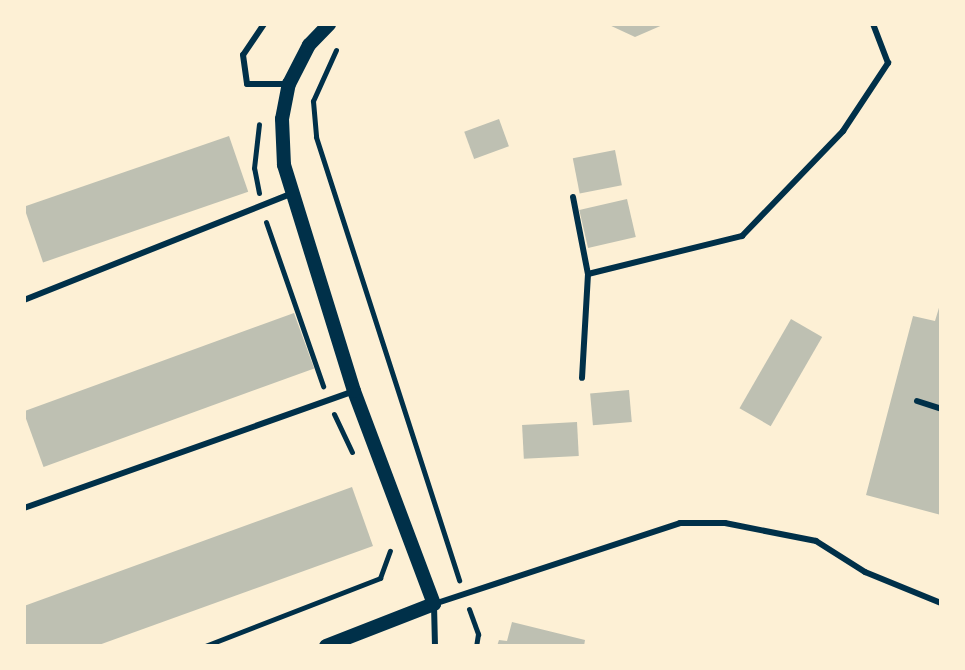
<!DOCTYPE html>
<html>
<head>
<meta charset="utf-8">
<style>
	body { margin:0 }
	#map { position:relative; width:965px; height:670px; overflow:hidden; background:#fdf0d5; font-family:"IBM Plex Sans",sans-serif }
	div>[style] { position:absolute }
	.building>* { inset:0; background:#bec0b2; transform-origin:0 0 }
	.path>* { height:5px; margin:-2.5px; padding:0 2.5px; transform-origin:2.5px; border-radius:2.5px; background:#003049 }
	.service>* { height:6px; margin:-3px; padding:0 3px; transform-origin:3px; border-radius:3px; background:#003049 }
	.tertiary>* { height:14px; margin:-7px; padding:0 7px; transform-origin:7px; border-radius:7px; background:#003049 }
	span { translate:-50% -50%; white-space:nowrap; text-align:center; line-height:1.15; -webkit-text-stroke:8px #fdf0d5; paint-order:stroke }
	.frame { position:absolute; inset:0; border:26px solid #fdf0d5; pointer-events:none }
</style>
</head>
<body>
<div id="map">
	<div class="building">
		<div style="clip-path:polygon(607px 24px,665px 24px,635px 37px)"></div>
		<div style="left:499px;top:119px;width:29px;height:37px;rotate:70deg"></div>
		<div style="left:229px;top:136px;width:59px;height:217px;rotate:71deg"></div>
		<div style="left:615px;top:150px;width:36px;height:43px;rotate:79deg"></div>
		<div style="left:627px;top:199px;width:39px;height:49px;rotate:77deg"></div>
		<div style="clip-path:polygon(941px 301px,941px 515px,866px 495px,913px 316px,935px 321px)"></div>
		<div style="left:294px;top:313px;width:59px;height:288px;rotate:70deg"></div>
		<div style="left:791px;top:319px;width:36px;height:103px;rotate:30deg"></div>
		<div style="left:629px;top:390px;width:32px;height:39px;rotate:85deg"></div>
		<div style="left:577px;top:422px;width:34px;height:55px;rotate:87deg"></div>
		<div style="clip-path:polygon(352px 487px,373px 546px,96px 646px,24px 646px,24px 606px)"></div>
		<div style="clip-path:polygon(512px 622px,585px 640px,584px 646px,497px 646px,499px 640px,507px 641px)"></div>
	</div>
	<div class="path">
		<div style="left:336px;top:50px;width:56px;rotate:114.3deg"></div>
		<div style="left:313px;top:101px;width:36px;rotate:85deg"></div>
		<div style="left:316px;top:137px;width:466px;rotate:72.1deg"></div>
		<div style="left:259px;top:193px;width:25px;rotate:-101deg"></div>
		<div style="left:254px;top:168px;width:44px;rotate:-83.5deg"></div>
		<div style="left:266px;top:222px;width:174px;rotate:70.8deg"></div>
		<div style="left:334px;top:414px;width:42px;rotate:64.7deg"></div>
		<div style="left:469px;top:609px;width:27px;rotate:70deg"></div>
		<div style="left:478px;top:634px;width:12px;rotate:99deg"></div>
		<div style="left:205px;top:646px;width:188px;rotate:-21.2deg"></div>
		<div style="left:380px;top:578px;width:29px;rotate:-70deg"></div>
	</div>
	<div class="service">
		<div style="left:264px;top:24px;width:37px;rotate:124deg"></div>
		<div style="left:243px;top:55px;width:29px;rotate:82deg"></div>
		<div style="left:247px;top:84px;width:42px"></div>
		<div style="left:573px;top:197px;width:78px;rotate:79deg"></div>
		<div style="left:588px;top:274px;width:104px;rotate:93.3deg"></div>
		<div style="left:588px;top:274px;width:159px;rotate:-13.9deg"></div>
		<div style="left:742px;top:236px;width:146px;rotate:-46.1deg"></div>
		<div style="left:843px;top:131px;width:82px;rotate:-56.5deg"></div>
		<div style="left:888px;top:63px;width:42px;rotate:-111deg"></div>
		<div style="left:24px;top:300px;width:287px;rotate:-21.7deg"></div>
		<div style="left:917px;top:401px;width:25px;rotate:18deg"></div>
		<div style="left:24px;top:508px;width:350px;rotate:-19.5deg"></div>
		<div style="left:435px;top:646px;width:42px;rotate:-91.4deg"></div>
		<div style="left:434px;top:604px;width:259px;rotate:-18.2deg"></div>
		<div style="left:680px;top:523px;width:45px"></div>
		<div style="left:725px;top:523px;width:93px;rotate:11.2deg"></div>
		<div style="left:816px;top:541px;width:58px;rotate:32.3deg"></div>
		<div style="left:865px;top:572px;width:82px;rotate:22.2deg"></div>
	</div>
	<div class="tertiary">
		<div style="left:326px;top:646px;width:116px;rotate:-21.3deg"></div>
		<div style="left:434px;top:604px;width:228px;rotate:-110.6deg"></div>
		<div style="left:354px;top:391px;width:237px;rotate:-107.2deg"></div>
		<div style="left:284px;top:165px;width:46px;rotate:-92.5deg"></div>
		<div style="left:282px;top:119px;width:36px;rotate:-79deg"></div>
		<div style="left:289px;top:84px;width:44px;rotate:-62.9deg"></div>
		<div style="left:309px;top:45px;width:29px;rotate:-46deg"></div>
	</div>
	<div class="frame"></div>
</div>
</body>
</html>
